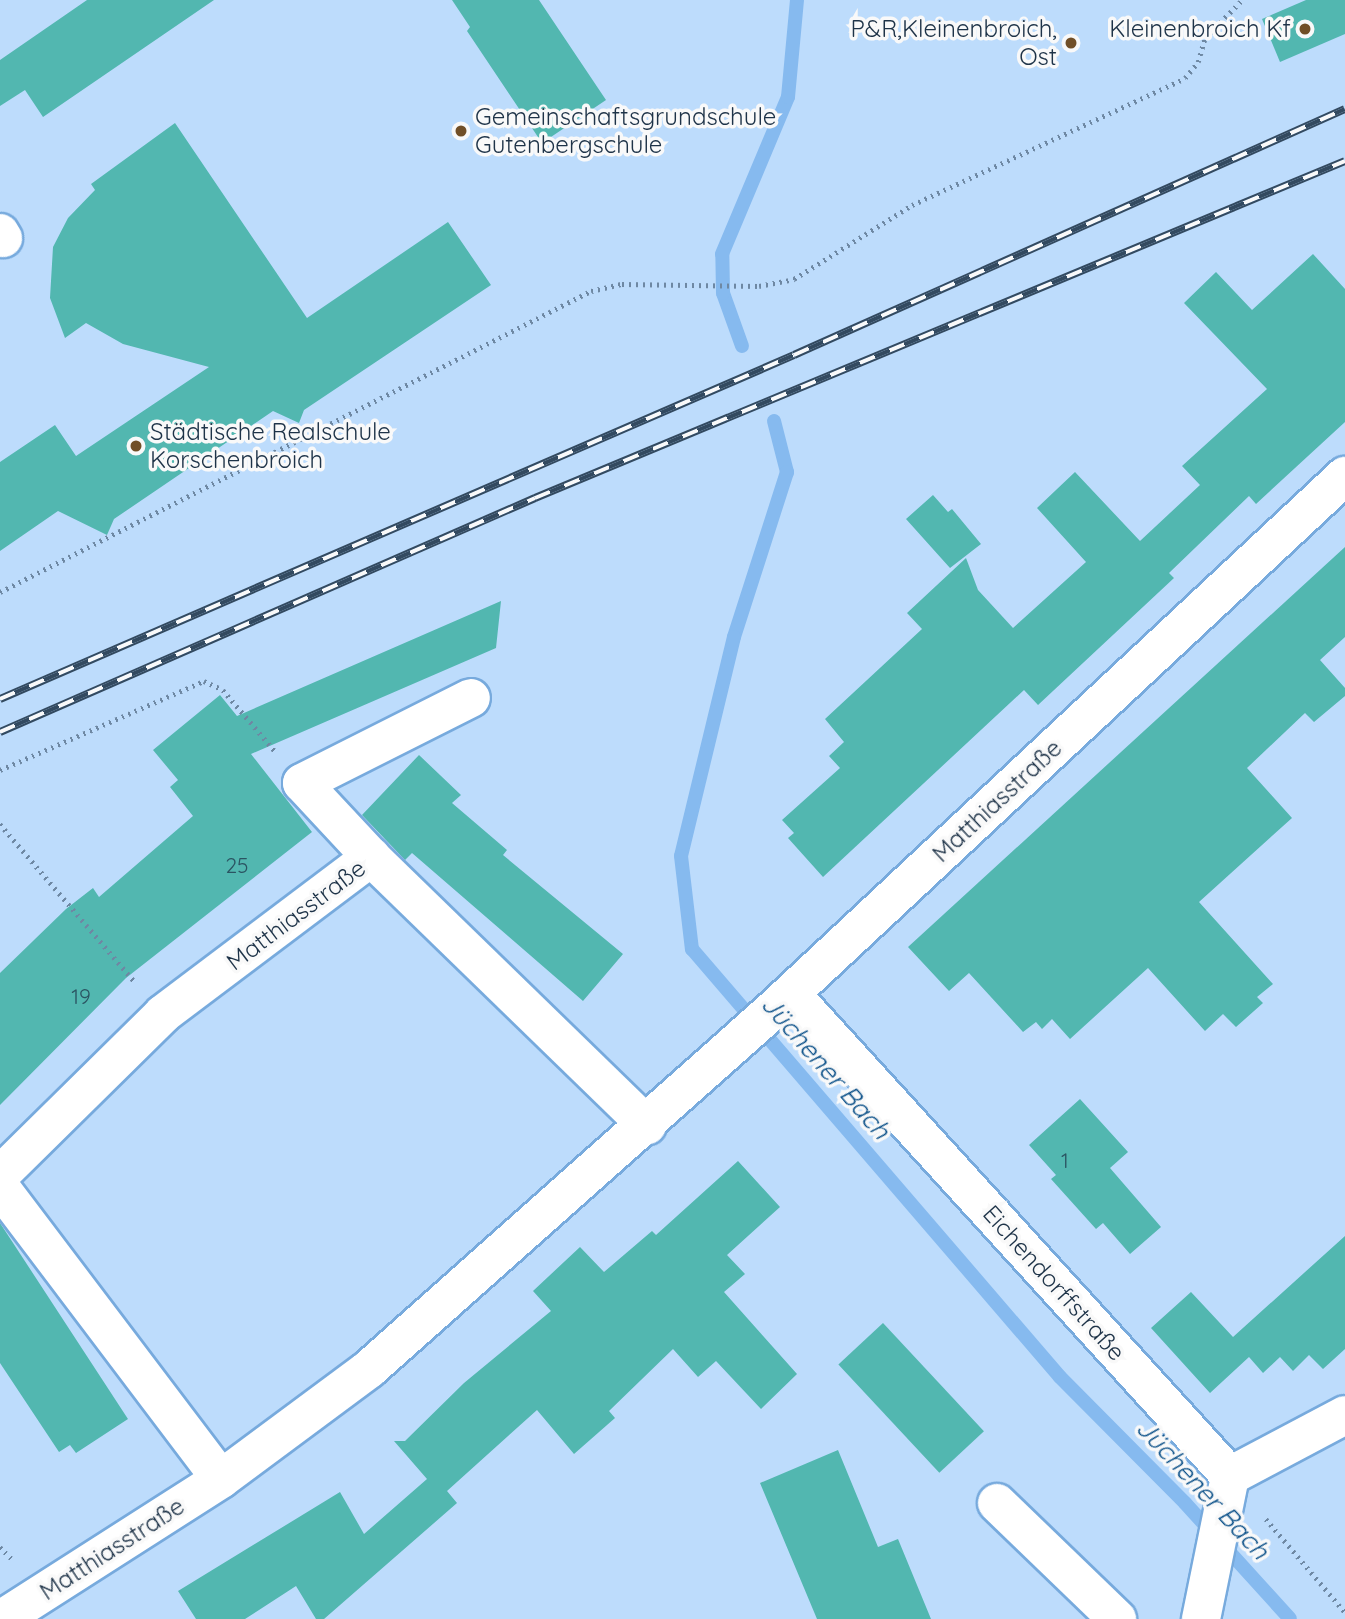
<!DOCTYPE html>
<html>
<head>
<meta charset="utf-8">
<style>
	body { margin:0 }
	#map { position:relative; width:1345px; height:1619px; overflow:hidden; background:#bddcfc; font-family:Quicksand,sans-serif }
	div>[style] { position:absolute }
	.stream>* { height:14px; margin:-7px; padding:0 7px; transform-origin:7px; border-radius:7px; background:#86baef }
	.building>* { inset:0; background:#52b7b0; transform-origin:0 0 }
	.path>* { height:4.5px; margin-top:-2.25px; transform-origin:0; background:repeating-linear-gradient(90deg,#6e88a3 0 2px,transparent 0 7px) }
	.roads { filter:drop-shadow(2px 0 #7ad) drop-shadow(-2px 0 #7ad) drop-shadow(0 2px #7ad) drop-shadow(0 -2px #7ad) }
	.minor>* { height:38px; margin:-19px; padding:0 19px; transform-origin:19px; border-radius:19px; background:#fff }
	.rail>* { height:8px; margin-top:-4px; transform-origin:0; background:repeating-linear-gradient(90deg,#f9f9f9 0 16px,#334a60 0 32px); box-sizing:border-box; border-block:2px solid #334a60 }
	.dots>* { width:19px; height:19px; translate:-50% -50%; box-sizing:border-box; border:4px solid #f9f9f9; border-radius:50% }
	span { translate:-50% -50%; white-space:nowrap; text-align:center; line-height:1.15; -webkit-text-stroke:7px #f9f9f9; paint-order:stroke }
	.number-label { font-size:21px; color:#2b5462 }
	.number-label span { -webkit-text-stroke-width:0 }
	.poi-label { font-size:24px; color:#1e3348 }
	.right { translate:-100% -50%; text-align:right }
	.left { translate:0 -50%; text-align:left }
	.street-label { font-size:24px; color:#1e3348 }
	.water-label { font-size:26px; color:#0c5189; font-style:italic }
</style>
</head>
<body>
<div id="map">
	<div class="stream">
		<div style="left:742px;top:346px;width:56px;rotate:-109.7deg"></div>
		<div style="left:723px;top:293px;width:39px;rotate:-91deg"></div>
		<div style="left:722px;top:254px;width:170px;rotate:-67.2deg"></div>
		<div style="left:788px;top:97px;width:97px;rotate:-84.7deg"></div>
		<div style="left:774px;top:421px;width:53px;rotate:75.7deg"></div>
		<div style="left:787px;top:472px;width:173px;rotate:107.8deg"></div>
		<div style="left:734px;top:637px;width:225px;rotate:103.6deg"></div>
		<div style="left:681px;top:856px;width:94px;rotate:83.3deg"></div>
		<div style="left:692px;top:949px;width:564px;rotate:49.31deg"></div>
		<div style="left:1060px;top:1377px;width:177px;rotate:45.2deg"></div>
		<div style="left:1185px;top:1503px;width:156px;rotate:47.8deg"></div>
	</div>
	<div class="building">
		<div style="clip-path:polygon(87px 0,214px 0,43px 117px,25px 90px,0 106px,0 60px)"></div>
		<div style="clip-path:polygon(452px 0,539px 0,606px 100px,542px 143px,467px 31px,470px 27px)"></div>
		<div style="clip-path:polygon(1306px 0,1345px 0,1345px 34px,1280px 62px,1262px 19px)"></div>
		<div style="clip-path:polygon(175px 123px,307px 318px,448px 222px,491px 285px,304px 410px,299px 423px,273px 411px,114px 519px,107px 535px,58px 511px,0 551px,0 462px,55px 425px,76px 456px,209px 367px,123px 344px,86px 323px,65px 338px,50px 298px,53px 247px,68px 218px,95px 190px,91px 184px)"></div>
		<div style="clip-path:polygon(1313px 254px,1345px 289px,1345px 422px,1256px 504px,1249px 496px,1169px 573px,1174px 578px,1038px 705px,1024px 690px,823px 877px,788px 838px,794px 833px,782px 820px,840px 768px,829px 756px,844px 742px,825px 719px,922px 629px,907px 613px,966px 558px,978px 590px,1013px 628px,1086px 562px,1037px 508px,1075px 472px,1140px 541px,1200px 485px,1182px 466px,1267px 389px,1184px 303px,1216px 272px,1252px 310px)"></div>
		<div style="clip-path:polygon(933px 495px,948px 512px,952px 509px,981px 544px,950px 568px,906px 519px)"></div>
		<div style="clip-path:polygon(1345px 547px,1345px 637px,1320px 660px,1345px 688px,1345px 696px,1314px 722px,1305px 713px,1247px 768px,1292px 818px,1199px 902px,1273px 984px,1257px 997px,1263px 1003px,1236px 1027px,1223px 1014px,1205px 1031px,1148px 968px,1070px 1039px,1052px 1019px,1042px 1029px,1036px 1022px,1023px 1032px,969px 973px,949px 991px,908px 947px)"></div>
		<div style="clip-path:polygon(501px 601px,496px 648px,251px 754px,312px 832px,126px 978px,0 1105px,0 973px,66px 909px,93px 888px,99px 897px,193px 816px,170px 787px,178px 780px,153px 750px,220px 695px,237px 716px)"></div>
		<div style="clip-path:polygon(419px 755px,461px 795px,452px 803px,507px 850px,503px 855px,623px 954px,583px 1001px,412px 853px,405px 860px,362px 815px)"></div>
		<div style="clip-path:polygon(1080px 1099px,1128px 1152px,1110px 1168px,1161px 1227px,1130px 1254px,1103px 1223px,1096px 1229px,1051px 1179px,1056px 1175px,1029px 1145px)"></div>
		<div style="clip-path:polygon(738px 1161px,780px 1207px,727px 1255px,745px 1274px,724px 1292px,797px 1374px,761px 1409px,716px 1361px,698px 1377px,673px 1349px,609px 1411px,615px 1418px,574px 1454px,537px 1410px,447px 1491px,457px 1503px,324px 1619px,316px 1619px,296px 1586px,245px 1619px,196px 1619px,178px 1591px,340px 1492px,364px 1534px,427px 1479px,394px 1441px,405px 1441px,464px 1383px,551px 1311px,533px 1291px,580px 1247px,604px 1272px,652px 1231px,656px 1235px)"></div>
		<div style="clip-path:polygon(0 1223px,128px 1419px,76px 1453px,70px 1445px,59px 1452px,0 1363px)"></div>
		<div style="clip-path:polygon(1345px 1236px,1345px 1349px,1323px 1369px,1309px 1355px,1293px 1371px,1280px 1357px,1263px 1373px,1249px 1357px,1210px 1393px,1151px 1328px,1191px 1292px,1233px 1337px)"></div>
		<div style="left:883px;top:1323px;width:148px;height:61px;rotate:47deg"></div>
		<div style="clip-path:polygon(838px 1450px,878px 1547px,898px 1539px,931px 1619px,817px 1619px,760px 1483px)"></div>
	</div>
	<div class="path">
		<div style="left:0;top:592px;width:663px;rotate:-26.99deg"></div>
		<div style="left:591px;top:291px;width:32px;rotate:-13deg"></div>
		<div style="left:622px;top:284px;width:137px;rotate:0.8deg"></div>
		<div style="left:759px;top:286px;width:36px;rotate:-11deg"></div>
		<div style="left:794px;top:279px;width:139px;rotate:-32.1deg"></div>
		<div style="left:912px;top:205px;width:301px;rotate:-24.9deg"></div>
		<div style="left:1185px;top:78px;width:21px;rotate:-51deg"></div>
		<div style="left:1198px;top:62px;width:25px;rotate:-74deg"></div>
		<div style="left:1205px;top:38px;width:53px;rotate:-45.8deg"></div>
		<div style="left:0;top:770px;width:223px;rotate:-23.6deg"></div>
		<div style="left:204px;top:681px;width:21px;rotate:25deg"></div>
		<div style="left:223px;top:690px;width:80px;rotate:49.6deg"></div>
		<div style="left:0;top:824px;width:209px;rotate:49.5deg"></div>
		<div style="left:1266px;top:1519px;width:122px;rotate:49.7deg"></div>
		<div style="left:0;top:1547px;width:20px;rotate:45deg"></div>
	</div>
	<div class="roads">
		<div class="minor">
			<div style="left:0;top:233px;width:6px;rotate:59deg"></div>
			<div style="left:371px;top:857px;width:101px;rotate:-133deg"></div>
			<div style="left:302px;top:783px;width:189px;rotate:-26.7deg"></div>
			<div style="left:791px;top:994px;width:652px;rotate:47.67deg"></div>
			<div style="left:0;top:1175px;width:229px;rotate:-44.6deg"></div>
			<div style="left:163px;top:1014px;width:261px;rotate:-37deg"></div>
			<div style="left:371px;top:857px;width:385px;rotate:44.2deg"></div>
			<div style="left:0;top:1187px;width:366px;rotate:52.9deg"></div>
			<div style="left:1230px;top:1476px;width:130px;rotate:-27.9deg"></div>
			<div style="left:997px;top:1503px;width:167px;rotate:44deg"></div>
			<div style="left:2px;top:1619px;width:260px;rotate:-32.6deg"></div>
			<div style="left:221px;top:1479px;width:184px;rotate:-36.6deg"></div>
			<div style="left:369px;top:1369px;width:543px;rotate:-41.64deg"></div>
			<div style="left:775px;top:1008px;width:780px;rotate:-43.03deg"></div>
			<div style="left:1201px;top:1619px;width:146px;rotate:-78.5deg"></div>
		</div>
	</div>
	<div class="rail">
		<div style="left:0;top:699px;width:865px;rotate:-23.42deg"></div>
		<div style="left:794px;top:355px;width:603px;rotate:-24.06deg"></div>
		<div style="left:0;top:732px;width:584px;rotate:-23.62deg"></div>
		<div style="left:535px;top:498px;width:877px;rotate:-22.59deg"></div>
	</div>
	<div class="dots">
		<div style="left:1305px;top:29px;background:#714f27"></div>
		<div style="left:1071px;top:43px;background:#714f27"></div>
		<div style="left:461px;top:131px;background:#714f27"></div>
		<div style="left:136px;top:446px;background:#714f27"></div>
	</div>
	<div class="number-label">
		<span style="left:237px;top:865px">25</span>
		<span style="left:81px;top:996px">19</span>
		<span style="left:1065px;top:1160px">1</span>
	</div>
	<div class="poi-label">
		<span class="right" style="left:1057px;top:43px">P&amp;R,Kleinenbroich,<br>Ost</span>
		<span class="right" style="left:1291px;top:29px">Kleinenbroich Kf</span>
		<span class="left" style="left:475px;top:131px">Gemeinschaftsgrundschule<br>Gutenbergschule</span>
		<span class="left" style="left:150px;top:446px">Städtische Realschule<br>Korschenbroich</span>
	</div>
	<div class="street-label">
		<span style="left:997px;top:801px;rotate:-43deg">Matthiasstraße</span>
		<span style="left:296px;top:915px;rotate:-37deg">Matthiasstraße</span>
		<span style="left:1054px;top:1283px;rotate:48deg">Eichendorffstraße</span>
		<span style="left:112px;top:1549px;rotate:-33deg">Matthiasstraße</span>
	</div>
	<div class="water-label">
		<span style="left:826px;top:1067px;rotate:49deg">Jüchener Bach</span>
		<span style="left:1203px;top:1489px;rotate:47deg">Jüchener Bach</span>
	</div>
</div>
</body>
</html>
